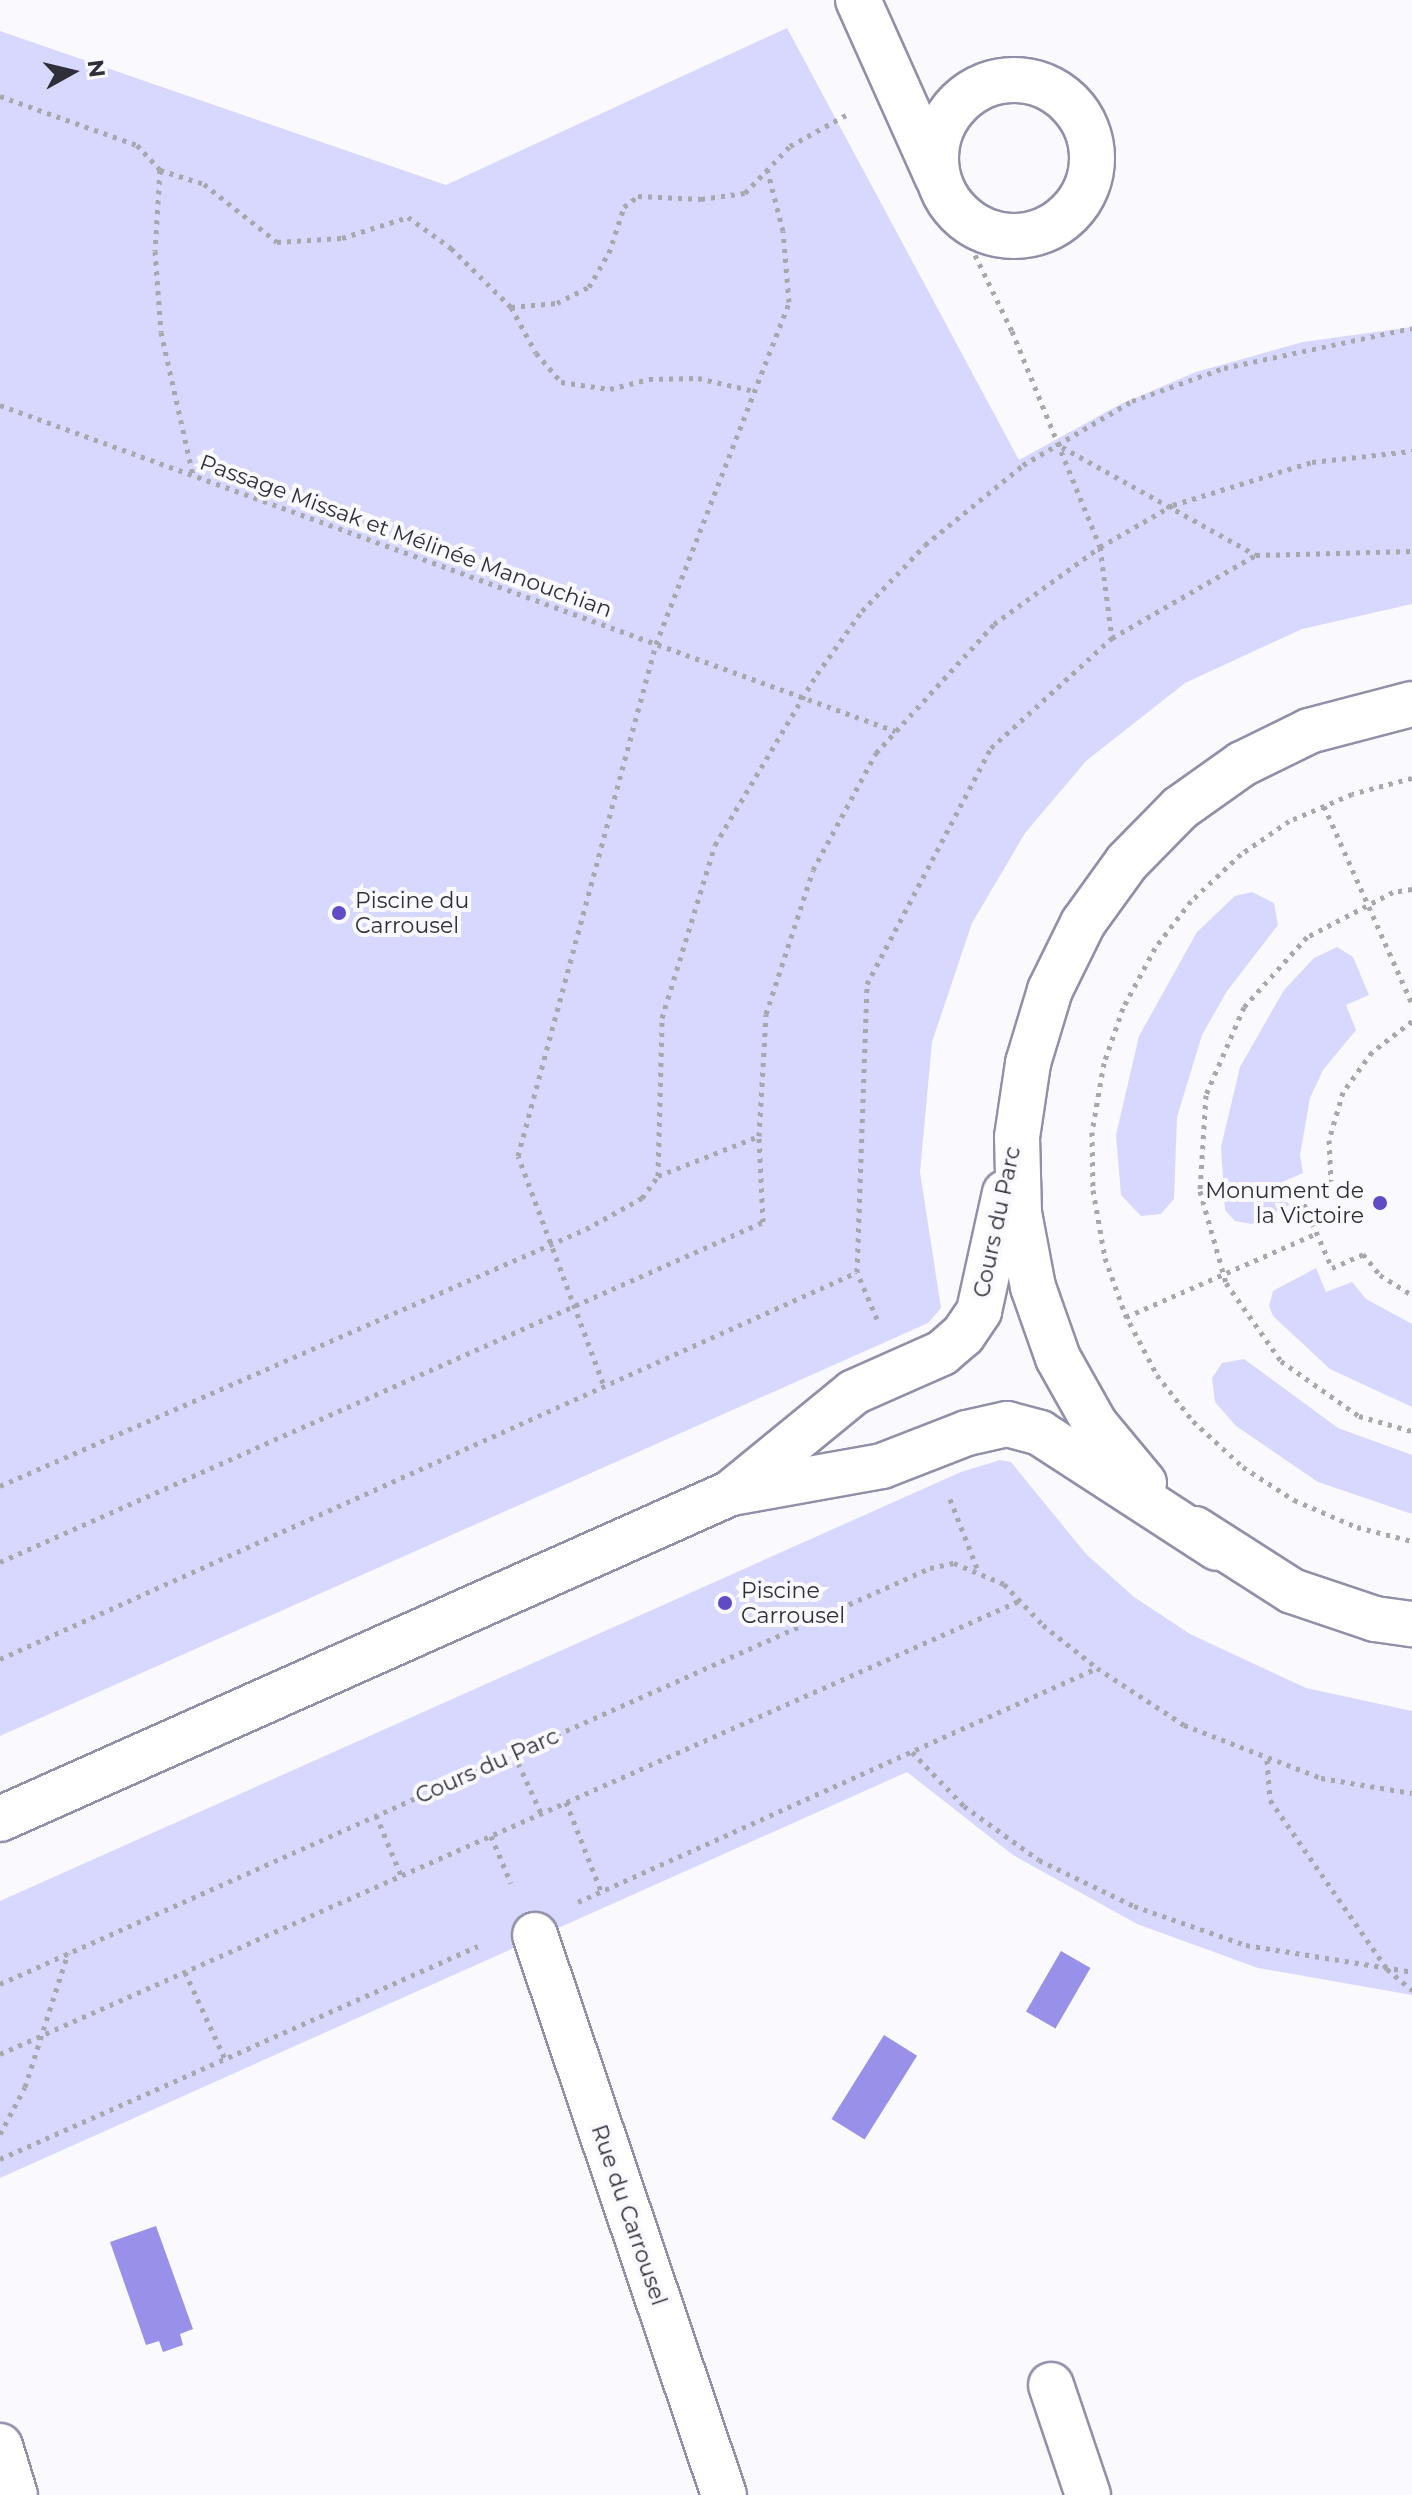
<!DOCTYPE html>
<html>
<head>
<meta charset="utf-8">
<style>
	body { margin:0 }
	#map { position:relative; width:1412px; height:2495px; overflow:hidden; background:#f9f9fe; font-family:Montserrat,sans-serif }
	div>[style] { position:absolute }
	.green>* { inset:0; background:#d8d7fe }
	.water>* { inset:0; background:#9890e9; transform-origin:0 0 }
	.path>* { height:5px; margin-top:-2.5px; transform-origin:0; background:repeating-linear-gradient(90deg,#a7a7ae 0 4px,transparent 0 10px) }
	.roads { filter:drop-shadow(2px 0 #9190a9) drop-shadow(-2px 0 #9190a9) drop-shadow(0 2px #9190a9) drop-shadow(0 -2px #9190a9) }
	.street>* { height:44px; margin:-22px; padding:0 22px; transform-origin:22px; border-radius:22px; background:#fff }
	.street>.ring { margin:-22px; padding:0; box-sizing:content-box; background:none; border:44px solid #fff; border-radius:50% }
	.dots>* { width:22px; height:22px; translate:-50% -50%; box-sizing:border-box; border:4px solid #f9f9fe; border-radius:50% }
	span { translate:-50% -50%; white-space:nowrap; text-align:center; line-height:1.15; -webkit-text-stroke:8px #f9f9fe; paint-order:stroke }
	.street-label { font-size:22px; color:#2f2f39 }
	.poi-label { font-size:22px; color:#2f2f39 }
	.left { translate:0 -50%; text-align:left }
	.right { translate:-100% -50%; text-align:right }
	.north { position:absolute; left:32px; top:32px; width:80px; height:80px; -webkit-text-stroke:6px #f9f9fe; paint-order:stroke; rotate:82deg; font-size:22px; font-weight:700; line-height:32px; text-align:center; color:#2f2f39 }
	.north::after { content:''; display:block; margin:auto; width:28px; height:36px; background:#2f2f39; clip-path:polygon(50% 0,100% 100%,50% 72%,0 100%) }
</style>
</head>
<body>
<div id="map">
	<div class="green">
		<div style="clip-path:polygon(787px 28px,1019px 460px,1119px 405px,1196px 372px,1303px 342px,1412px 327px,1412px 604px,1302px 629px,1185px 683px,1086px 761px,1025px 833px,972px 923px,932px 1042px,920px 1172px,941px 1308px,928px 1323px,0 1736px,0 31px,446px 185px)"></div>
		<div style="clip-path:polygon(1252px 892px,1274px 903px,1278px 925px,1227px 991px,1202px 1035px,1177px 1117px,1174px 1199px,1161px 1214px,1141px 1216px,1121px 1195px,1116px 1135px,1139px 1036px,1197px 932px,1235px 896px)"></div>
		<div style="clip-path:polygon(1337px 947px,1353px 957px,1369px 995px,1346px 1005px,1356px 1030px,1323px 1070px,1310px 1098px,1300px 1155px,1303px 1173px,1280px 1183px,1289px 1205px,1252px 1224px,1235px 1221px,1225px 1210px,1221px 1147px,1240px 1067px,1284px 990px,1314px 958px)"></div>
		<div style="clip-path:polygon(1316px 1268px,1326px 1292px,1352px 1282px,1366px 1299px,1412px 1324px,1412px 1407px,1330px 1369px,1273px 1316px,1269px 1306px,1273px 1291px)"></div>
		<div style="clip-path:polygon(1244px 1359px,1338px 1428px,1412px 1455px,1412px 1514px,1318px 1482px,1236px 1426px,1215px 1402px,1212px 1378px,1222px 1363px)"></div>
		<div style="clip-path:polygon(1000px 1460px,1011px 1462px,1086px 1554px,1134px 1597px,1190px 1634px,1306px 1688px,1412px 1711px,1412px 1995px,1258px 1968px,1137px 1924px,1013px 1855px,907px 1772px,0 2178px,0 1901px,961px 1472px)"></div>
	</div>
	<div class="water">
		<div style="left:1061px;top:1951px;width:34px;height:70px;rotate:30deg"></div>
		<div style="left:884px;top:2035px;width:39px;height:99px;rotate:32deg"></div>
		<div style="clip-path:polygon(156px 2226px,193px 2329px,180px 2334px,183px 2345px,163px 2352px,159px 2341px,146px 2345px,110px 2242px)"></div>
	</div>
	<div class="path">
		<div style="left:0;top:96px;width:145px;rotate:19.7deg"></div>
		<div style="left:137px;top:145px;width:34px;rotate:47deg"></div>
		<div style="left:160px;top:170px;width:46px;rotate:17.7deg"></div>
		<div style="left:204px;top:184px;width:93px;rotate:38.5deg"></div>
		<div style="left:277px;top:242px;width:65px;rotate:-3.5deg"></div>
		<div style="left:342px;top:238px;width:69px;rotate:-17.7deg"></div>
		<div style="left:408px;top:217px;width:53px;rotate:35.8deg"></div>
		<div style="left:451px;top:248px;width:84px;rotate:44.5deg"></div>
		<div style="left:511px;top:307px;width:46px;rotate:-5deg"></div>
		<div style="left:557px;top:303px;width:36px;rotate:-27deg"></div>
		<div style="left:589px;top:287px;width:39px;rotate:-60deg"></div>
		<div style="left:609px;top:253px;width:48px;rotate:-71.9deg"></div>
		<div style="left:624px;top:207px;width:18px;rotate:-38deg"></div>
		<div style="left:638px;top:196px;width:63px;rotate:2.7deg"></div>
		<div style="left:701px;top:199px;width:44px;rotate:-7.8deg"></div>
		<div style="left:745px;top:193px;width:65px;rotate:-46.2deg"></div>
		<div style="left:790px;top:146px;width:64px;rotate:-29deg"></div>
		<div style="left:160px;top:170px;width:81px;rotate:93.5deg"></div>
		<div style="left:155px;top:251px;width:81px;rotate:85.8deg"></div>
		<div style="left:161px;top:332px;width:147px;rotate:77.4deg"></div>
		<div style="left:962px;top:228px;width:114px;rotate:64.1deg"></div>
		<div style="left:1012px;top:331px;width:233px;rotate:67.8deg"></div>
		<div style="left:1100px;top:547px;width:92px;rotate:82.5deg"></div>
		<div style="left:511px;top:307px;width:52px;rotate:61.5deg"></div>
		<div style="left:536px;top:353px;width:38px;rotate:49deg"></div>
		<div style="left:561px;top:382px;width:49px;rotate:8.1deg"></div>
		<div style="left:610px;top:389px;width:40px;rotate:-14.4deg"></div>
		<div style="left:649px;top:379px;width:49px;rotate:-1.2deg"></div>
		<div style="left:698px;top:378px;width:57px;rotate:13.1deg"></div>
		<div style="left:0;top:405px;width:953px;rotate:20.01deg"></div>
		<div style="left:1062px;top:447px;width:222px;rotate:29.1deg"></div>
		<div style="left:1412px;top:778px;width:62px;rotate:165.1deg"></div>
		<div style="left:1352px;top:794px;width:69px;rotate:156.8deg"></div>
		<div style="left:1289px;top:821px;width:58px;rotate:145.5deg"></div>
		<div style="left:1241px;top:854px;width:69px;rotate:136.8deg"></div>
		<div style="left:1191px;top:901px;width:59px;rotate:127.5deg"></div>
		<div style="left:1155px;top:948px;width:68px;rotate:118.1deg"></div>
		<div style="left:1123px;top:1008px;width:58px;rotate:109.1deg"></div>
		<div style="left:1104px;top:1063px;width:70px;rotate:99.9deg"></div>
		<div style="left:1092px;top:1132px;width:58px;rotate:89deg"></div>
		<div style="left:1093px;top:1190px;width:69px;rotate:80deg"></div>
		<div style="left:1105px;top:1258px;width:59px;rotate:70.3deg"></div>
		<div style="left:1125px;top:1314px;width:69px;rotate:62.3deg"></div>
		<div style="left:1157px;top:1375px;width:58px;rotate:52deg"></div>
		<div style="left:1193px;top:1421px;width:68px;rotate:42.6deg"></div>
		<div style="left:1243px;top:1467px;width:61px;rotate:32.9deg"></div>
		<div style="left:1294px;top:1500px;width:69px;rotate:23.2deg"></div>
		<div style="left:1357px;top:1527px;width:57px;rotate:14.3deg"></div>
		<div style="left:1324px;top:806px;width:217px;rotate:66deg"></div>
		<div style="left:1412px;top:889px;width:19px;rotate:171deg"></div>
		<div style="left:1393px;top:892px;width:97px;rotate:152.4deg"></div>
		<div style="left:1307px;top:937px;width:94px;rotate:132deg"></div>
		<div style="left:1244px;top:1007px;width:96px;rotate:113.4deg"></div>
		<div style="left:1206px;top:1095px;width:96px;rotate:93.6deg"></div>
		<div style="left:1200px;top:1191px;width:96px;rotate:74.2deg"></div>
		<div style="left:1226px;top:1283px;width:95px;rotate:54.8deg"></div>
		<div style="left:1281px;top:1361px;width:95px;rotate:35.2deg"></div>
		<div style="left:1359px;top:1416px;width:55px;rotate:15.8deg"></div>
		<div style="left:1412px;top:1021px;width:51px;rotate:142.2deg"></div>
		<div style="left:1372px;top:1052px;width:49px;rotate:125.9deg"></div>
		<div style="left:1343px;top:1092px;width:50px;rotate:106.3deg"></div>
		<div style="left:1329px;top:1140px;width:41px;rotate:87.2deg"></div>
		<div style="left:1331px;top:1181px;width:34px;rotate:156deg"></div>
		<div style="left:1300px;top:1195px;width:80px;rotate:66.3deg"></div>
		<div style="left:1332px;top:1268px;width:34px;rotate:-24deg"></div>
		<div style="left:1363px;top:1254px;width:27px;rotate:51deg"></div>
		<div style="left:1380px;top:1275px;width:38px;rotate:32deg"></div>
		<div style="left:658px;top:1176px;width:109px;rotate:-21.6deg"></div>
		<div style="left:1126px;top:1317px;width:209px;rotate:-23.7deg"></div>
		<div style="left:877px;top:1319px;width:51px;rotate:-113.1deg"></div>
		<div style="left:857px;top:1272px;width:288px;rotate:-88deg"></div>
		<div style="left:867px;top:984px;width:267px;rotate:-62.3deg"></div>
		<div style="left:991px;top:748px;width:164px;rotate:-42.3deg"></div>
		<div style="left:1112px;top:638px;width:166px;rotate:-30deg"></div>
		<div style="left:1256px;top:555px;width:156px;rotate:-1.5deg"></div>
		<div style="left:603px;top:1383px;width:242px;rotate:-110.5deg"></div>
		<div style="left:518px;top:1156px;width:530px;rotate:-74.92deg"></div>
		<div style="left:656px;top:644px;width:367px;rotate:-68.7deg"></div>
		<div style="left:789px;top:302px;width:71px;rotate:-94.8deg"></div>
		<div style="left:783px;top:231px;width:65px;rotate:-104.3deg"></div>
		<div style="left:0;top:1486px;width:640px;rotate:-23.68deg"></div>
		<div style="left:586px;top:1229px;width:64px;rotate:-29deg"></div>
		<div style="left:642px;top:1198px;width:27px;rotate:-54deg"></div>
		<div style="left:658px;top:1176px;width:158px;rotate:-88.5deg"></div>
		<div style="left:662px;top:1018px;width:181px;rotate:-73deg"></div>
		<div style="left:715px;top:845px;width:199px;rotate:-59.2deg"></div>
		<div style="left:817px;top:674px;width:77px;rotate:-54.5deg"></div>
		<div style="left:862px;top:611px;width:91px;rotate:-46.3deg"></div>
		<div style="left:925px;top:545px;width:127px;rotate:-39.2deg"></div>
		<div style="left:1023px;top:465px;width:126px;rotate:-30.4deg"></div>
		<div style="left:1132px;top:401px;width:98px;rotate:-19.7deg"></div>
		<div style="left:1224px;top:368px;width:192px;rotate:-12deg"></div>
		<div style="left:950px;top:1499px;width:74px;rotate:68.6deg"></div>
		<div style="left:0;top:1562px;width:835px;rotate:-24.02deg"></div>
		<div style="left:763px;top:1222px;width:86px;rotate:-92.7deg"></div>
		<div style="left:759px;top:1136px;width:122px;rotate:-86.7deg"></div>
		<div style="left:766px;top:1014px;width:151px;rotate:-71.9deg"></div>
		<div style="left:813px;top:870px;width:133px;rotate:-61.7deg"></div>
		<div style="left:876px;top:753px;width:175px;rotate:-47.5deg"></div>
		<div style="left:994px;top:624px;width:131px;rotate:-36deg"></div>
		<div style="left:1100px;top:547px;width:84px;rotate:-29.9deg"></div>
		<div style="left:1173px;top:505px;width:145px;rotate:-17.2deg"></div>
		<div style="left:1312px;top:462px;width:101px;rotate:-6.3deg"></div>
		<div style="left:0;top:1659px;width:940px;rotate:-24.3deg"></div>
		<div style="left:912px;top:1752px;width:75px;rotate:46.1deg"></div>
		<div style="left:964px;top:1806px;width:92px;rotate:35.8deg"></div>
		<div style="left:1039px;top:1860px;width:106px;rotate:25.8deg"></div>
		<div style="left:1134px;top:1906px;width:119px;rotate:19.2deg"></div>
		<div style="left:1246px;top:1945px;width:168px;rotate:9.2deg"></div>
		<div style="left:514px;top:1754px;width:65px;rotate:65.4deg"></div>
		<div style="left:1267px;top:1760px;width:40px;rotate:85.7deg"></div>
		<div style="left:1270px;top:1800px;width:206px;rotate:55.3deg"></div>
		<div style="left:1387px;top:1969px;width:33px;rotate:40deg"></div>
		<div style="left:566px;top:1802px;width:96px;rotate:68.5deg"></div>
		<div style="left:376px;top:1815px;width:65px;rotate:67.4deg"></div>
		<div style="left:491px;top:1836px;width:51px;rotate:66.9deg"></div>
		<div style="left:578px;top:1902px;width:569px;rotate:-24.27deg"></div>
		<div style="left:185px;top:1972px;width:96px;rotate:65.3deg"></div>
		<div style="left:0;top:1984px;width:1019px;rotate:-24.1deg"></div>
		<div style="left:930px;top:1568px;width:25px;rotate:-12deg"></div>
		<div style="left:954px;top:1563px;width:54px;rotate:22.8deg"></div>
		<div style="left:1004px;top:1584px;width:57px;rotate:46.4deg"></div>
		<div style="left:1043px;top:1625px;width:69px;rotate:38.5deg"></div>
		<div style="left:1097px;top:1668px;width:104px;rotate:33.2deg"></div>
		<div style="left:1184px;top:1725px;width:147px;rotate:21.1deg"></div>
		<div style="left:1321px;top:1778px;width:92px;rotate:9.4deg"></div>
		<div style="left:0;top:2054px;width:1115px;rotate:-23.97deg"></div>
		<div style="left:0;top:2134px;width:53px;rotate:-62deg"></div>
		<div style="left:25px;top:2087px;width:141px;rotate:-72.2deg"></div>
		<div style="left:0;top:2159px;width:523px;rotate:-24.02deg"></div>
	</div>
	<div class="roads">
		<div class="street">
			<div style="left:858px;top:0;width:194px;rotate:65.9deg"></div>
			<div class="ring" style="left:936px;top:80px;width:112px;height:112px"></div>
			<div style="left:1144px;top:1483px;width:77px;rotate:-129.7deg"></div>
			<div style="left:1095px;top:1424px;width:76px;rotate:-119.3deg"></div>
			<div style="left:1058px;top:1358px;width:75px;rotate:-109.4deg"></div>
			<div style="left:1033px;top:1287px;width:75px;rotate:-100.7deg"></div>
			<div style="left:1019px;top:1213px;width:76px;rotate:-91.5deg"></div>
			<div style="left:1017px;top:1137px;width:75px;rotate:-81.5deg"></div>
			<div style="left:1028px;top:1063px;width:76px;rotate:-73.2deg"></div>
			<div style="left:1050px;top:990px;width:75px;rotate:-63.8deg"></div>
			<div style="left:1083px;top:923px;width:75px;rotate:-54.2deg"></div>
			<div style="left:1127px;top:862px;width:76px;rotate:-45.5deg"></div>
			<div style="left:1180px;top:808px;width:76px;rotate:-35.4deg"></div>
			<div style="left:1242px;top:764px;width:75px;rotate:-26.2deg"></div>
			<div style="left:1309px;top:731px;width:106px;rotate:-14.7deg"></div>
			<div style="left:733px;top:1491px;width:156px;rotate:-39.3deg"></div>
			<div style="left:854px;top:1392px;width:96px;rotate:-23.9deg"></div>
			<div style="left:942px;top:1353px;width:28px;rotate:-41deg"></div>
			<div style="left:963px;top:1335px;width:29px;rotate:-56deg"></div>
			<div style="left:979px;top:1311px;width:121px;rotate:-77.6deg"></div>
			<div style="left:1195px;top:1529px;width:115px;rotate:32.6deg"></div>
			<div style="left:1292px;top:1591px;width:88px;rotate:18.6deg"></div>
			<div style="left:1375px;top:1619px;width:37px;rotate:8deg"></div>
			<div style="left:0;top:1819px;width:800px;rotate:-24.04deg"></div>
			<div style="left:731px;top:1493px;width:153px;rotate:-10.1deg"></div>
			<div style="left:882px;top:1466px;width:91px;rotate:-21.2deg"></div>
			<div style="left:967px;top:1433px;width:41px;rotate:-12.7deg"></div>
			<div style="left:1007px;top:1424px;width:34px;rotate:15deg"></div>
			<div style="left:1040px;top:1433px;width:211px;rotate:33deg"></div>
			<div style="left:535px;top:1935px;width:591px;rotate:71.35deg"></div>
			<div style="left:1051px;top:2385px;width:116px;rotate:71.4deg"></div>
			<div style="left:0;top:2446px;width:51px;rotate:73deg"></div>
		</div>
	</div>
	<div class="dots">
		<div style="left:339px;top:913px;background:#614bc4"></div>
		<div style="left:1380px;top:1203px;background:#614bc4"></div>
		<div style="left:725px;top:1603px;background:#614bc4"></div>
	</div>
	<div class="street-label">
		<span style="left:406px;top:536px;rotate:20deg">Passage Missak et Mélinée Manouchian</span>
		<span style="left:997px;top:1222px;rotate:-78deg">Cours du Parc</span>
		<span style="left:487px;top:1766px;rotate:-24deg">Cours du Parc</span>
		<span style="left:629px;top:2215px;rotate:71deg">Rue du Carrousel</span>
	</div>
	<div class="poi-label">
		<span class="left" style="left:355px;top:913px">Piscine du<br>Carrousel</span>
		<span class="right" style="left:1364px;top:1203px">Monument de<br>la Victoire</span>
		<span class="left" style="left:741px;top:1603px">Piscine<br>Carrousel</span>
	</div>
	<div class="north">N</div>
</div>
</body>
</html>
